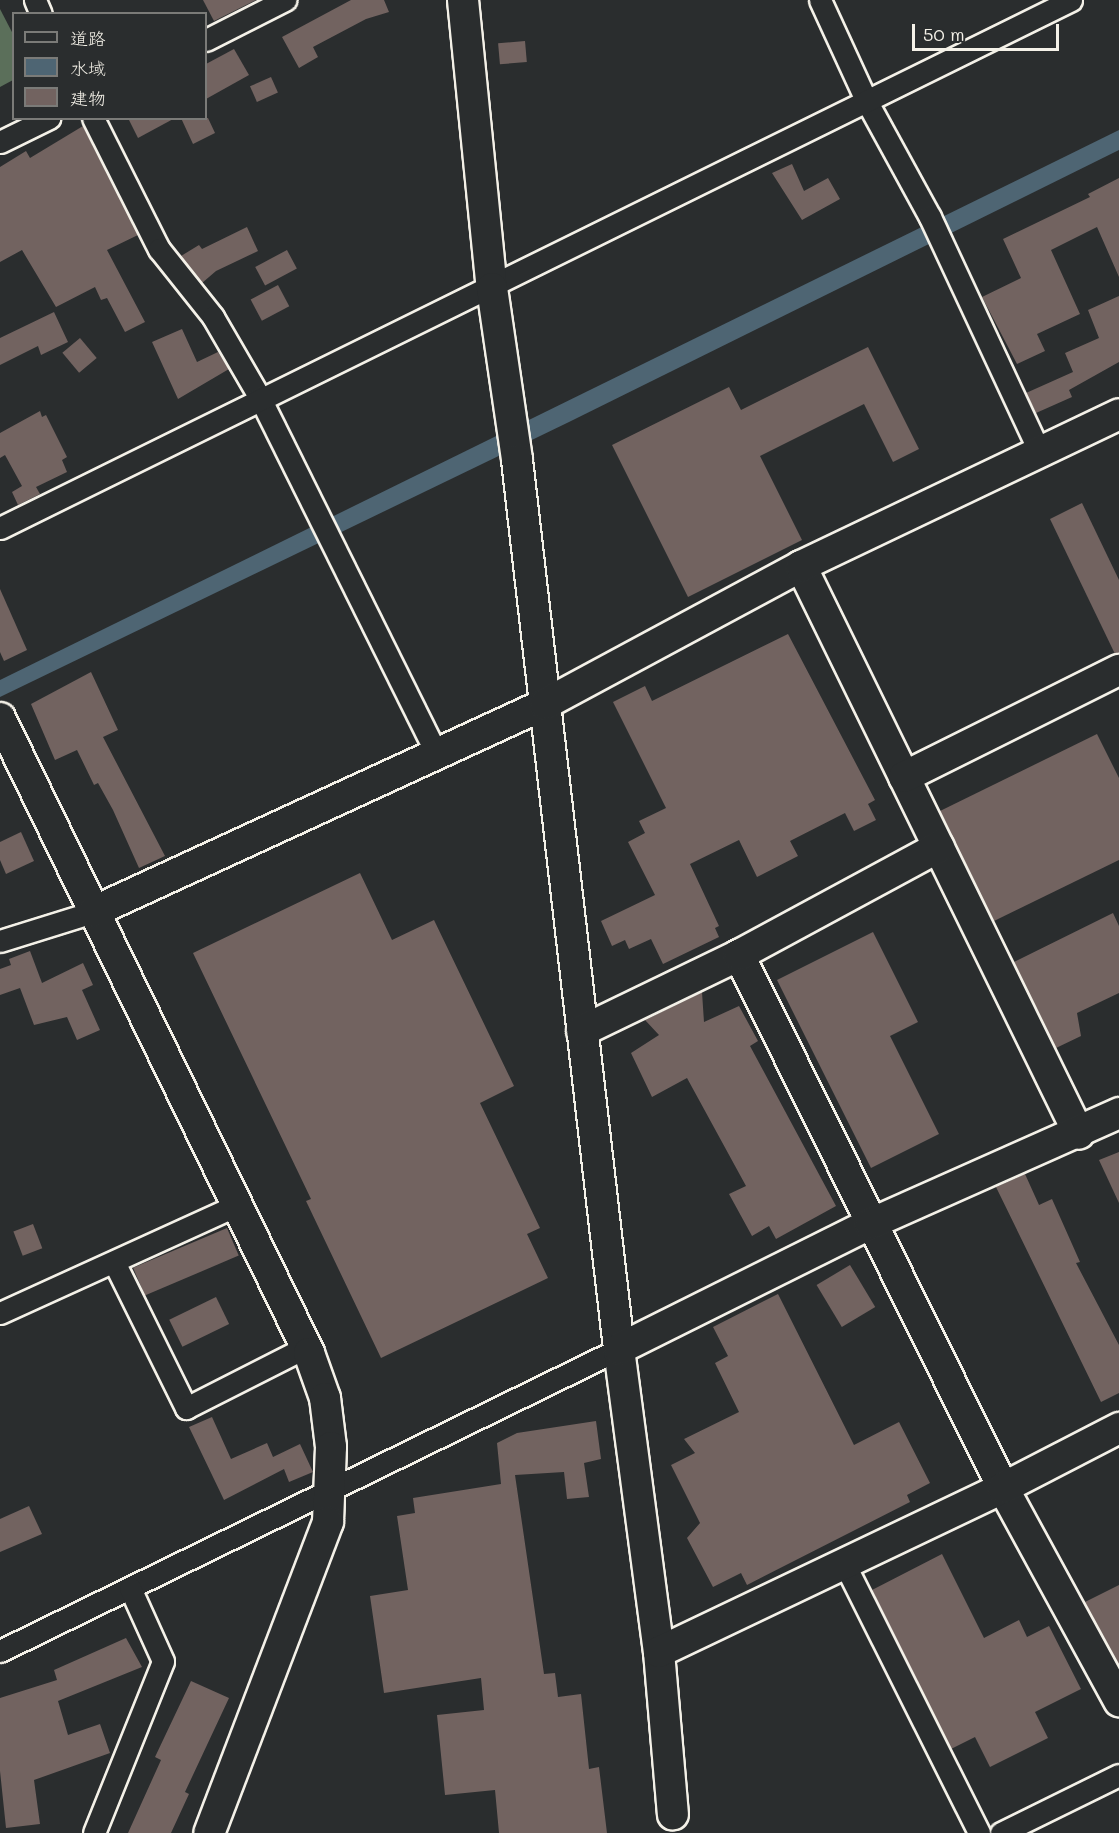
<!DOCTYPE html>
<html>
<head>
<meta charset="utf-8">
<style>
	body { margin:0 }
	#map { position:relative; width:1119px; height:1833px; overflow:hidden; background:#2a2d2e; font-family:Mali,"Klee One",sans-serif }
	div>[style] { position:absolute }
	.green>* { inset:0; background:#5b6f5a }
	.water>* { inset:0; background:#4e6573 }
	.building>* { inset:0; background:#726360; transform-origin:0 0 }
	.roads { filter:drop-shadow(2px 0 #f4f1e8) drop-shadow(-2px 0 #f4f1e8) drop-shadow(0 2px #f4f1e8) drop-shadow(0 -2px #f4f1e8) }
	.street>* { height:21px; margin:-10.5px; padding:0 10.5px; transform-origin:10.5px; border-radius:10.5px; background:#2a2d2e }
	.secondary>* { height:30px; margin:-15px; padding:0 15px; transform-origin:15px; border-radius:15px; background:#2a2d2e }
	span { translate:-50% -50%; white-space:nowrap; text-align:center; line-height:1.15; -webkit-text-stroke:4.5px #2a2d2e; paint-order:stroke }
	.legend { position:absolute; left:12px; top:12px; width:195px; height:108px; box-sizing:border-box; background:#2a2d2e; border:2px solid #7b7b78; margin:0; padding:8px 10px; list-style:none; font-size:18px; color:#f4f1e8 }
	.legend li { display:flex; align-items:center; gap:12px; height:30px }
	.legend b { width:30px; border:2px solid #7b7b78 }
	.scale { position:absolute; left:912px; top:24px; width:147px; height:27px; box-sizing:border-box; border:3px solid #f4f1e8; border-top:0; padding-left:8px; font-size:18px; line-height:21px; white-space:nowrap; color:#f4f1e8; -webkit-text-stroke:4px #2a2d2e; paint-order:stroke }
</style>
</head>
<body>
<div id="map">
	<div class="green">
		<div style="clip-path:polygon(0 9px,14px 36px,13px 80px,0 87px)"></div>
	</div>
	<div class="water">
		<div style="clip-path:polygon(1119px 130px,1119px 150px,569px 422px,0 697px,0 680px)"></div>
	</div>
	<div class="building">
		<div style="clip-path:polygon(203px 0,256px 0,214px 21px)"></div>
		<div style="clip-path:polygon(351px 0,384px 0,389px 12px,366px 19px,313px 47px,318px 57px,299px 68px,282px 37px)"></div>
		<div style="left:525px;top:41px;width:21px;height:27px;rotate:85deg"></div>
		<div style="clip-path:polygon(234px 49px,249px 75px,206px 99px,206px 64px)"></div>
		<div style="left:271px;top:77px;width:17px;height:23px;rotate:66deg"></div>
		<div style="clip-path:polygon(128px 118px,175px 118px,138px 138px)"></div>
		<div style="clip-path:polygon(181px 118px,208px 118px,215px 133px,193px 144px)"></div>
		<div style="clip-path:polygon(83px 126px,138px 235px,107px 250px,145px 322px,125px 332px,107px 298px,101px 300px,95px 287px,56px 307px,22px 250px,0 262px,0 167px,26px 151px,30px 158px)"></div>
		<div style="clip-path:polygon(792px 164px,804px 191px,828px 178px,840px 199px,802px 220px,772px 173px)"></div>
		<div style="clip-path:polygon(1119px 178px,1119px 277px,1097px 227px,1051px 250px,1080px 314px,1037px 334px,1045px 351px,1017px 364px,982px 297px,1021px 278px,1003px 239px,1090px 197px,1088px 194px)"></div>
		<div style="clip-path:polygon(247px 227px,258px 251px,216px 271px,202px 283px,181px 256px,199px 245px,202px 249px)"></div>
		<div style="left:287px;top:250px;width:21px;height:36px;rotate:62deg"></div>
		<div style="left:278px;top:285px;width:24px;height:31px;rotate:62deg"></div>
		<div style="clip-path:polygon(1119px 296px,1119px 362px,1069px 390px,1072px 397px,1036px 413px,1026px 393px,1073px 372px,1065px 353px,1099px 338px,1088px 310px)"></div>
		<div style="clip-path:polygon(54px 312px,68px 342px,41px 355px,38px 346px,0 365px,0 338px)"></div>
		<div style="clip-path:polygon(182px 329px,197px 362px,218px 352px,229px 369px,178px 399px,152px 342px)"></div>
		<div style="left:80px;top:338px;width:26px;height:23px;rotate:50deg"></div>
		<div style="clip-path:polygon(868px 347px,919px 449px,893px 462px,864px 404px,760px 456px,802px 540px,688px 597px,612px 445px,729px 387px,741px 410px)"></div>
		<div style="clip-path:polygon(40px 411px,42px 417px,46px 415px,67px 457px,62px 460px,67px 472px,36px 487px,40px 494px,18px 505px,12px 492px,22px 486px,5px 455px,0 458px,0 433px)"></div>
		<div style="clip-path:polygon(1082px 503px,1119px 580px,1119px 653px,1115px 654px,1050px 519px)"></div>
		<div style="clip-path:polygon(0 589px,27px 650px,4px 661px,0 652px)"></div>
		<div style="clip-path:polygon(788px 634px,875px 800px,868px 804px,876px 820px,854px 831px,845px 813px,790px 841px,798px 856px,757px 877px,739px 840px,690px 864px,719px 926px,715px 928px,719px 937px,663px 964px,651px 939px,629px 949px,625px 940px,612px 946px,601px 921px,655px 895px,628px 842px,645px 833px,639px 821px,666px 808px,613px 702px,645px 686px,652px 701px)"></div>
		<div style="clip-path:polygon(91px 672px,118px 730px,103px 737px,165px 856px,139px 868px,113px 810px,98px 783px,94px 785px,77px 750px,55px 760px,31px 704px)"></div>
		<div style="clip-path:polygon(1097px 734px,1119px 778px,1119px 860px,994px 921px,940px 811px)"></div>
		<div style="clip-path:polygon(21px 832px,34px 861px,6px 874px,0 860px,0 842px)"></div>
		<div style="clip-path:polygon(360px 873px,392px 940px,434px 920px,514px 1086px,480px 1103px,540px 1228px,527px 1234px,548px 1278px,381px 1358px,306px 1201px,311px 1199px,193px 953px)"></div>
		<div style="clip-path:polygon(1113px 913px,1119px 926px,1119px 993px,1077px 1013px,1081px 1036px,1056px 1048px,1014px 962px)"></div>
		<div style="clip-path:polygon(873px 932px,918px 1022px,890px 1036px,939px 1134px,871px 1168px,777px 980px)"></div>
		<div style="clip-path:polygon(30px 951px,42px 983px,83px 963px,93px 985px,82px 990px,100px 1030px,77px 1040px,67px 1017px,34px 1025px,20px 988px,0 995px,0 969px,11px 965px,9px 959px)"></div>
		<div style="clip-path:polygon(702px 992px,704px 1022px,739px 1006px,758px 1041px,750px 1046px,836px 1206px,776px 1239px,769px 1226px,752px 1236px,729px 1194px,746px 1186px,687px 1078px,652px 1097px,631px 1053px,659px 1035px,645px 1020px)"></div>
		<div style="clip-path:polygon(1119px 1152px,1119px 1203px,1099px 1160px)"></div>
		<div style="clip-path:polygon(1025px 1174px,1039px 1205px,1052px 1199px,1080px 1262px,1076px 1263px,1119px 1345px,1119px 1393px,1101px 1402px,996px 1187px)"></div>
		<div style="left:33px;top:1224px;width:26px;height:21px;rotate:69deg"></div>
		<div style="left:227px;top:1228px;width:30px;height:102px;rotate:67deg"></div>
		<div style="left:850px;top:1265px;width:49px;height:39px;rotate:59deg"></div>
		<div style="clip-path:polygon(778px 1294px,854px 1445px,899px 1422px,930px 1483px,907px 1495px,910px 1502px,747px 1585px,741px 1573px,713px 1587px,687px 1538px,700px 1523px,671px 1465px,695px 1453px,684px 1439px,739px 1412px,715px 1363px,728px 1356px,713px 1327px)"></div>
		<div style="left:216px;top:1297px;width:30px;height:52px;rotate:64deg"></div>
		<div style="clip-path:polygon(212px 1417px,231px 1459px,267px 1443px,273px 1457px,300px 1444px,313px 1472px,289px 1482px,284px 1469px,224px 1500px,189px 1427px)"></div>
		<div style="clip-path:polygon(596px 1421px,601px 1459px,584px 1463px,589px 1497px,567px 1499px,564px 1472px,515px 1475px,544px 1674px,555px 1673px,558px 1697px,581px 1694px,589px 1769px,599px 1767px,607px 1833px,499px 1833px,495px 1790px,445px 1795px,437px 1715px,484px 1710px,481px 1678px,384px 1693px,370px 1596px,408px 1590px,397px 1516px,415px 1513px,413px 1498px,501px 1484px,497px 1443px,517px 1433px)"></div>
		<div style="clip-path:polygon(29px 1506px,42px 1534px,0 1552px,0 1519px)"></div>
		<div style="clip-path:polygon(942px 1554px,984px 1638px,1019px 1620px,1027px 1637px,1049px 1626px,1081px 1689px,1035px 1712px,1048px 1738px,990px 1767px,975px 1737px,951px 1749px,872px 1590px)"></div>
		<div style="clip-path:polygon(1119px 1585px,1119px 1665px,1085px 1602px)"></div>
		<div style="clip-path:polygon(126px 1638px,142px 1667px,58px 1701px,68px 1735px,100px 1724px,110px 1753px,34px 1780px,40px 1824px,6px 1828px,0 1771px,0 1698px,57px 1680px,54px 1670px)"></div>
		<div style="clip-path:polygon(191px 1681px,229px 1698px,185px 1792px,189px 1794px,171px 1833px,128px 1833px,161px 1760px,155px 1757px)"></div>
	</div>
	<div class="roads">
		<div class="street">
			<div style="left:35px;top:0;width:15px;rotate:67deg"></div>
			<div style="left:820px;top:0;width:112px;rotate:65.3deg"></div>
			<div style="left:867px;top:102px;width:131px;rotate:61.3deg"></div>
			<div style="left:930px;top:217px;width:260px;rotate:65deg"></div>
			<div style="left:206px;top:40px;width:89px;rotate:-26.9deg"></div>
			<div style="left:93px;top:118px;width:147px;rotate:63.3deg"></div>
			<div style="left:159px;top:249px;width:87px;rotate:51.5deg"></div>
			<div style="left:213px;top:317px;width:94px;rotate:59.9deg"></div>
			<div style="left:260px;top:398px;width:398px;rotate:63.6deg"></div>
			<div style="left:0;top:142px;width:55px;rotate:-26.1deg"></div>
			<div style="left:0;top:528px;width:1194px;rotate:-26.24deg"></div>
			<div style="left:0;top:941px;width:97px;rotate:-17.3deg"></div>
			<div style="left:114px;top:1262px;width:163px;rotate:63.7deg"></div>
			<div style="left:186px;top:1408px;width:135px;rotate:-26.9deg"></div>
			<div style="left:0;top:1313px;width:260px;rotate:-24.5deg"></div>
			<div style="left:845px;top:1565px;width:300px;rotate:63.4deg"></div>
			<div style="left:0;top:1651px;width:689px;rotate:-26.01deg"></div>
			<div style="left:94px;top:1833px;width:185px;rotate:-68.1deg"></div>
			<div style="left:163px;top:1661px;width:80px;rotate:-114.3deg"></div>
			<div style="left:1001px;top:1833px;width:131px;rotate:-26.2deg"></div>
		</div>
		<div class="secondary">
			<div style="left:463px;top:0;width:289px;rotate:84.3deg"></div>
			<div style="left:492px;top:288px;width:174px;rotate:81.7deg"></div>
			<div style="left:517px;top:460px;width:895px;rotate:83.45deg"></div>
			<div style="left:619px;top:1349px;width:306px;rotate:82.5deg"></div>
			<div style="left:659px;top:1652px;width:163px;rotate:85.1deg"></div>
			<div style="left:801px;top:566px;width:632px;rotate:63.92deg"></div>
			<div style="left:0;top:718px;width:706px;rotate:64.05deg"></div>
			<div style="left:309px;top:1353px;width:48px;rotate:70.4deg"></div>
			<div style="left:325px;top:1398px;width:49px;rotate:83deg"></div>
			<div style="left:331px;top:1447px;width:75px;rotate:92.3deg"></div>
			<div style="left:328px;top:1522px;width:333px;rotate:110.9deg"></div>
			<div style="left:904px;top:777px;width:240px;rotate:-26.5deg"></div>
			<div style="left:93px;top:912px;width:498px;rotate:-24.7deg"></div>
			<div style="left:545px;top:704px;width:291px;rotate:-28.3deg"></div>
			<div style="left:801px;top:566px;width:352px;rotate:-25.5deg"></div>
			<div style="left:739px;top:955px;width:595px;rotate:63.65deg"></div>
			<div style="left:1003px;top:1488px;width:243px;rotate:61.4deg"></div>
			<div style="left:582px;top:1031px;width:174px;rotate:-25.8deg"></div>
			<div style="left:739px;top:955px;width:227px;rotate:-28.4deg"></div>
			<div style="left:619px;top:1349px;width:280px;rotate:-26.5deg"></div>
			<div style="left:870px;top:1224px;width:273px;rotate:-24deg"></div>
			<div style="left:659px;top:1652px;width:381px;rotate:-25.5deg"></div>
			<div style="left:1003px;top:1488px;width:131px;rotate:-27.3deg"></div>
		</div>
	</div>
	<ul class="legend">
	<li><b style="height:8px;background:#2a2d2e"></b>道路</li>
	<li><b style="height:16px;background:#4e6573"></b>水域</li>
	<li><b style="height:16px;background:#726360"></b>建物</li>
	</ul>
	<div class="scale">50 m</div>
</div>
</body>
</html>
